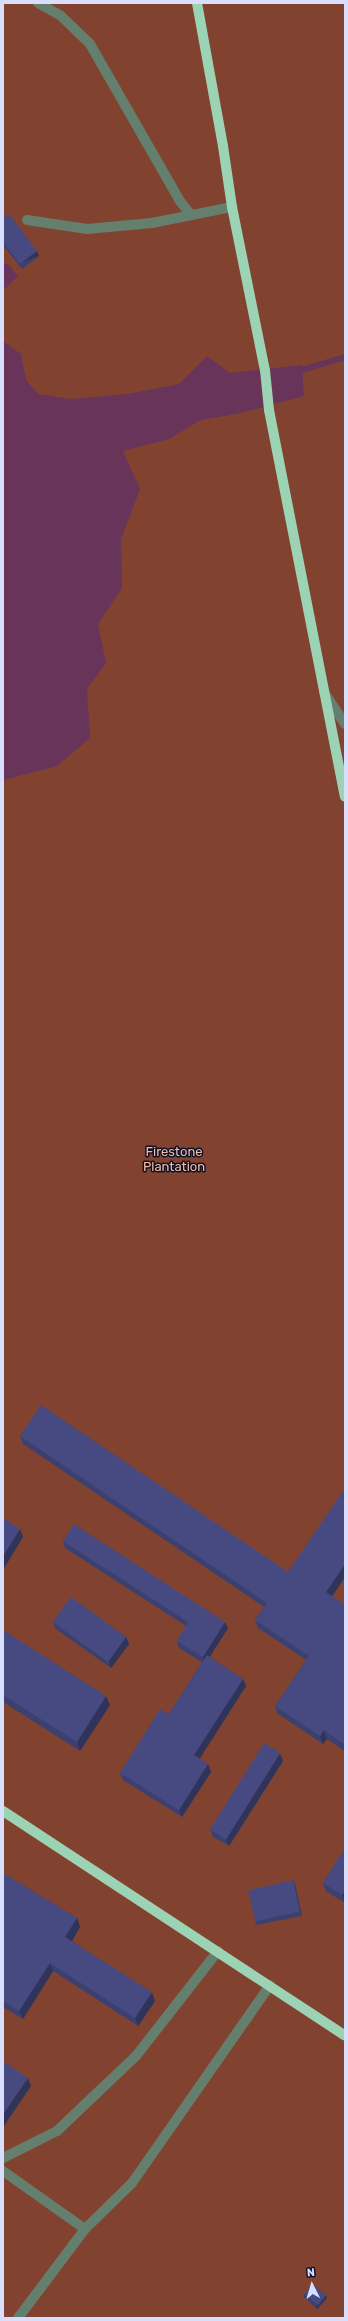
<!DOCTYPE html>
<html>
<head>
<meta charset="utf-8">
<style>
	body { margin:0 }
	#map { position:relative; width:348px; height:2321px; overflow:hidden; background:#232453; font-family:Rubik,sans-serif }
	div>[style] { position:absolute }
	.forest>* { inset:0; background:#81432f; transform-origin:0 0 }
	.water>* { inset:0; background:#683459 }
	.stream>* { height:5.5px; margin:-2.75px; padding:0 2.75px; transform-origin:2.75px; border-radius:2.75px; background:#683459 }
	.minor>* { height:10px; margin:-5px; padding:0 5px; transform-origin:5px; border-radius:5px; background:#657f6f }
	.major>* { height:10px; margin:-5px; padding:0 5px; transform-origin:5px; border-radius:5px; background:#9cd3b4 }
	.wall>* { inset:0; background:#3c406f }
	.shaded-wall>* { inset:0; background:#31345a; transform-origin:0 0 }
	.building>* { inset:0; background:#464a81; transform-origin:0 0 }
	span { translate:-50% -50%; white-space:nowrap; text-align:center; line-height:1.15; -webkit-text-stroke:3px #0f1126; paint-order:stroke }
	.park-label { font-size:13px; color:#f3baa6 }
	.frame { position:absolute; inset:0; border:4px solid #d9defd; pointer-events:none }
	.north { position:absolute; left:292px; top:2265px; width:40px; height:40px; -webkit-text-stroke:3px #0f1126; paint-order:stroke; rotate:355deg; font-size:11px; font-weight:700; line-height:16px; text-align:center; color:#d9defd }
	.north::after { content:''; display:block; margin:auto; width:14px; height:18px; background:#d9defd; clip-path:polygon(50% 0,100% 100%,50% 72%,0 100%) }
</style>
</head>
<body>
<div id="map">
	<div class="forest">
		<div style="left:3px;top:3px;width:342px;height:2315px"></div>
	</div>
	<div class="water">
		<div style="clip-path:polygon(3px 264px,8px 264px,18px 276px,3px 291px)"></div>
		<div style="clip-path:polygon(3px 341px,21px 354px,26px 380px,38px 394px,71px 399px,128px 394px,179px 384px,207px 356px,230px 373px,302px 365px,304px 396px,241px 413px,201px 420px,169px 439px,123px 451px,140px 489px,121px 539px,122px 588px,98px 624px,106px 663px,87px 689px,90px 738px,57px 766px,3px 780px)"></div>
	</div>
	<div class="stream">
		<div style="left:296px;top:372px;width:51px;rotate:-17deg"></div>
	</div>
	<div class="minor">
		<div style="left:38px;top:3px;width:25px;rotate:29deg"></div>
		<div style="left:60px;top:15px;width:42px;rotate:44deg"></div>
		<div style="left:90px;top:44px;width:181px;rotate:60.2deg"></div>
		<div style="left:180px;top:201px;width:16px;rotate:52deg"></div>
		<div style="left:27px;top:220px;width:61px;rotate:8.5deg"></div>
		<div style="left:87px;top:229px;width:65px;rotate:-5.3deg"></div>
		<div style="left:152px;top:223px;width:82px;rotate:-11.3deg"></div>
		<div style="left:324px;top:692px;width:38px;rotate:57deg"></div>
		<div style="left:3px;top:2158px;width:60px;rotate:-26.6deg"></div>
		<div style="left:57px;top:2131px;width:109px;rotate:-43.5deg"></div>
		<div style="left:136px;top:2056px;width:133px;rotate:-52deg"></div>
		<div style="left:3px;top:2171px;width:100px;rotate:35.3deg"></div>
		<div style="left:18px;top:2318px;width:111px;rotate:-53deg"></div>
		<div style="left:85px;top:2229px;width:66px;rotate:-44.4deg"></div>
		<div style="left:132px;top:2183px;width:241px;rotate:-55.1deg"></div>
	</div>
	<div class="major">
		<div style="left:197px;top:3px;width:145px;rotate:79.7deg"></div>
		<div style="left:223px;top:146px;width:62px;rotate:81.6deg"></div>
		<div style="left:232px;top:207px;width:166px;rotate:78.6deg"></div>
		<div style="left:265px;top:370px;width:40px;rotate:84.3deg"></div>
		<div style="left:269px;top:410px;width:394px;rotate:78.9deg"></div>
		<div style="left:3px;top:1811px;width:409px;rotate:33.3deg"></div>
	</div>
	<div class="wall">
		<div style="clip-path:polygon(3px 218px,39px 256px,22px 269px,3px 245px)"></div>
		<div style="clip-path:polygon(20px 1436px,288px 1572px,345px 1492px,345px 1577px,332px 1596px,345px 1605px,345px 1751px,327px 1739px,323px 1744px,278px 1714px,275px 1706px,306px 1660px,258px 1628px,255px 1620px,264px 1607px,23px 1444px)"></div>
		<div style="clip-path:polygon(63px 1541px,228px 1628px,210px 1657px,243px 1679px,246px 1686px,199px 1759px,208px 1764px,211px 1772px,182px 1817px,123px 1780px,120px 1773px,169px 1714px,202px 1662px,179px 1648px,177px 1641px,186px 1626px,65px 1548px)"></div>
		<div style="clip-path:polygon(53px 1622px,126px 1637px,129px 1644px,111px 1668px,56px 1629px)"></div>
		<div style="clip-path:polygon(3px 1630px,110px 1705px,80px 1751px,3px 1702px)"></div>
		<div style="clip-path:polygon(283px 1761px,229px 1846px,213px 1837px,210px 1829px)"></div>
		<div style="clip-path:polygon(345px 1848px,345px 1903px,326px 1891px,323px 1883px)"></div>
		<div style="clip-path:polygon(3px 1873px,77px 1918px,80px 1927px,72px 1941px,155px 2001px,138px 2026px,53px 1971px,23px 2019px,3px 2007px)"></div>
		<div style="clip-path:polygon(293px 1880px,295px 1885px,302px 1916px,256px 1925px,255px 1920px)"></div>
		<div style="clip-path:polygon(303px 2294px,327px 2298px,317px 2309px,304px 2297px)"></div>
	</div>
	<div class="shaded-wall">
		<div style="left:37px;top:251px;width:5px;height:21px;rotate:68deg"></div>
		<div style="clip-path:polygon(20px 1529px,23px 1537px,3px 1570px,3px 1556px)"></div>
		<div style="clip-path:polygon(345px 1564px,345px 1577px,329px 1601px,326px 1592px)"></div>
		<div style="clip-path:polygon(225px 1622px,228px 1628px,205px 1664px,203px 1657px)"></div>
		<div style="clip-path:polygon(126px 1637px,129px 1644px,111px 1668px,109px 1661px)"></div>
		<div style="clip-path:polygon(243px 1679px,246px 1686px,197px 1763px,194px 1755px)"></div>
		<div style="clip-path:polygon(106px 1696px,110px 1705px,80px 1751px,77px 1742px)"></div>
		<div style="clip-path:polygon(324px 1730px,327px 1739px,323px 1744px,320px 1736px)"></div>
		<div style="clip-path:polygon(280px 1753px,283px 1761px,229px 1846px,226px 1839px)"></div>
		<div style="clip-path:polygon(208px 1764px,211px 1772px,182px 1817px,179px 1810px)"></div>
		<div style="clip-path:polygon(293px 1880px,295px 1885px,302px 1916px,300px 1911px)"></div>
		<div style="clip-path:polygon(345px 1891px,345px 1902px,342px 1895px)"></div>
		<div style="clip-path:polygon(77px 1918px,80px 1927px,69px 1946px,65px 1937px)"></div>
		<div style="clip-path:polygon(50px 1963px,53px 1971px,23px 2019px,19px 2011px)"></div>
		<div style="clip-path:polygon(152px 1992px,155px 2001px,138px 2026px,135px 2018px)"></div>
		<div style="clip-path:polygon(28px 2078px,31px 2086px,4px 2126px,3px 2123px,3px 2114px)"></div>
		<div style="clip-path:polygon(326px 2295px,327px 2298px,317px 2309px,316px 2306px)"></div>
	</div>
	<div class="building">
		<div style="clip-path:polygon(9px 214px,37px 251px,20px 264px,3px 242px,3px 218px)"></div>
		<div style="clip-path:polygon(41px 1405px,288px 1572px,343px 1491px,345px 1492px,345px 1564px,326px 1592px,345px 1605px,345px 1745px,324px 1730px,320px 1736px,275px 1706px,309px 1656px,255px 1620px,267px 1603px,20px 1436px)"></div>
		<div style="clip-path:polygon(3px 1518px,20px 1529px,3px 1556px)"></div>
		<div style="clip-path:polygon(74px 1524px,225px 1622px,203px 1657px,177px 1641px,188px 1622px,63px 1541px)"></div>
		<div style="left:71px;top:1597px;width:68px;height:31px;rotate:36deg"></div>
		<div style="clip-path:polygon(3px 1630px,106px 1696px,77px 1742px,3px 1695px)"></div>
		<div style="clip-path:polygon(207px 1655px,243px 1679px,194px 1755px,208px 1764px,179px 1810px,120px 1773px,160px 1709px,169px 1714px)"></div>
		<div style="left:264px;top:1743px;width:19px;height:102px;rotate:32deg"></div>
		<div style="clip-path:polygon(345px 1848px,345px 1891px,342px 1895px,323px 1883px)"></div>
		<div style="clip-path:polygon(3px 1873px,77px 1918px,65px 1937px,152px 1992px,135px 2018px,50px 1963px,19px 2011px,3px 2001px)"></div>
		<div style="left:293px;top:1880px;width:32px;height:46px;rotate:77deg"></div>
		<div style="clip-path:polygon(3px 2061px,28px 2078px,3px 2114px)"></div>
		<div style="left:312px;top:2284px;width:18px;height:13px;rotate:38deg"></div>
	</div>
	<div class="park-label">
		<span style="left:174px;top:1160px">Firestone<br>Plantation</span>
	</div>
	<div class="frame"></div>
	<div class="north">N</div>
</div>
</body>
</html>
